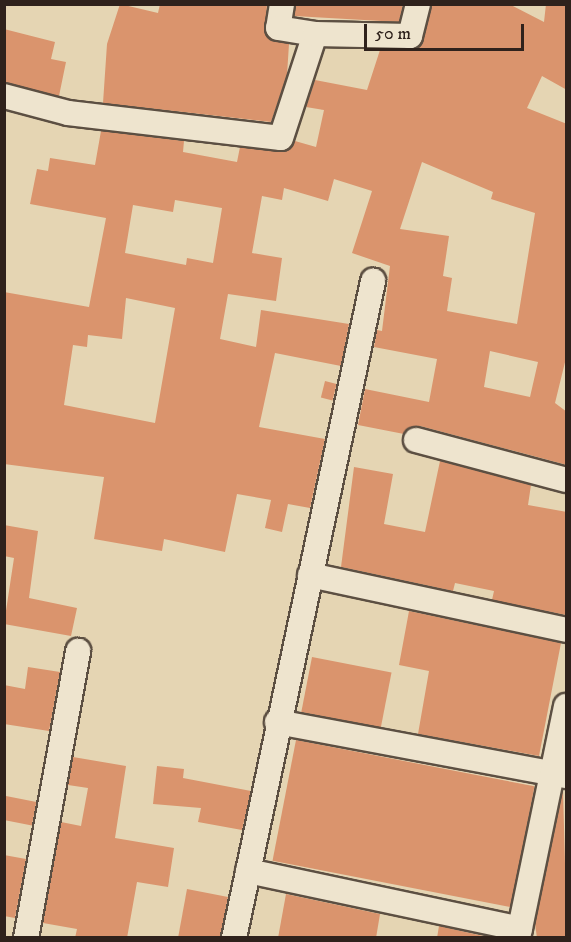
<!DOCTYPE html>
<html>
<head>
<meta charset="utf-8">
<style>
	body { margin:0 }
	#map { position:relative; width:571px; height:942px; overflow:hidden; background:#e5d5b3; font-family:"IM FELL DW Pica",serif }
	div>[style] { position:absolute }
	.building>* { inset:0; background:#da946d; transform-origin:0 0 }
	.roads { filter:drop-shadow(2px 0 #5c4f42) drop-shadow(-2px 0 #5c4f42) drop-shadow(0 2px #5c4f42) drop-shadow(0 -2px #5c4f42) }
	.street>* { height:24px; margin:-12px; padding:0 12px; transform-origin:12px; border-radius:12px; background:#eee4ce }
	span { translate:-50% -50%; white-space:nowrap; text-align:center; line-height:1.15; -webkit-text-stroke:6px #eee4ce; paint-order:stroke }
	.frame { position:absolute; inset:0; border:6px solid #2f221c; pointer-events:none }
	.scale { position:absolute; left:364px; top:24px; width:160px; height:27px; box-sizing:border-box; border:3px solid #2f221c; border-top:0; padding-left:8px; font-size:18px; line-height:21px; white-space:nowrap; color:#2f221c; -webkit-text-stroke:4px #eee4ce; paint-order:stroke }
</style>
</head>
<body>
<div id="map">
	<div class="building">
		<div style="clip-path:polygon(120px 4px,158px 13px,160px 4px,267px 4px,265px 34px,289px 44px,287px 75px,271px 122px,103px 103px,107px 44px)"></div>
		<div style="clip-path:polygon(296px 4px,403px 4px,399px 22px,294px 16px)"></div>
		<div style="clip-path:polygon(evenodd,432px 4px,509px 4px,544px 22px,546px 4px,567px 4px,567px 90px,542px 76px,527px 108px,567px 124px,567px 354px,555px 403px,567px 412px,567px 465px,420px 426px,404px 434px,358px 425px,365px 389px,429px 402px,437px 359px,374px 347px,377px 330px,382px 331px,390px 266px,352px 253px,372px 191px,334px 179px,328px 201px,284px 188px,282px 200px,262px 196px,252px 253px,282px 258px,276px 301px,228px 294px,220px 339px,256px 347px,261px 310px,349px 324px,341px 366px,275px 353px,259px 427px,325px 439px,310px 508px,288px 504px,282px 532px,265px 528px,271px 500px,237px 494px,225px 552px,164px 539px,162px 551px,94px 539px,104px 477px,4px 464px,4px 292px,89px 307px,106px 218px,30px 204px,37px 169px,48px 171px,50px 158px,95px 165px,101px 131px,184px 141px,183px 152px,237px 162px,240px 147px,285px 152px,295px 141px,316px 147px,324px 110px,306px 107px,315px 80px,367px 90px,380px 50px,421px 45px,432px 4px,422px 162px,493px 192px,491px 199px,535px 213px,517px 324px,447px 311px,452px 278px,443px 276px,449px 236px,400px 229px,422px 162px,432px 4px,175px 200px,222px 208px,213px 263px,187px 258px,186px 265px,125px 253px,133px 205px,173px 212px,175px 200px,432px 4px,126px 298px,175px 308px,155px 423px,64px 405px,73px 345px,87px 347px,88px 335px,122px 339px,126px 298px,432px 4px,490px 351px,538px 362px,530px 397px,484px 387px,490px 351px)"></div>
		<div style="clip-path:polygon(4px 29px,55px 42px,51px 59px,66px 62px,59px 96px,4px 82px)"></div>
		<div style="left:325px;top:381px;width:12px;height:17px;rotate:14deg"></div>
		<div style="clip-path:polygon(440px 461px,531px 485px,528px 505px,567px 512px,566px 615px,492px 600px,494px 591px,455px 583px,453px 591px,341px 567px,354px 467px,393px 474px,384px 524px,425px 532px)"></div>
		<div style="clip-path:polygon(4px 525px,38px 531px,29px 598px,77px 608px,71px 636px,4px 624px,14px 558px,4px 556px)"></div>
		<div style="clip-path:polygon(409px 611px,561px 643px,539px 756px,418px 734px,429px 671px,399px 665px)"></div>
		<div style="left:312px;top:657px;width:81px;height:56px;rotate:11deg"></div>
		<div style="clip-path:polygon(28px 667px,60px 672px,49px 731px,4px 724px,4px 685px,25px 689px)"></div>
		<div style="left:296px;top:740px;width:243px;height:123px;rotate:11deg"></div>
		<div style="clip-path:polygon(73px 757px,126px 766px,115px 838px,174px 848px,168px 887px,137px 882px,127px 938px,75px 938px,77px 929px,43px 923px,61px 822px,81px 826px,88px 788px,68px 785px)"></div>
		<div style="clip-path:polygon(157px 766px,184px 769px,183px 778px,251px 791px,242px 830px,198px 822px,201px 808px,153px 804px)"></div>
		<div style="clip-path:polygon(563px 790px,567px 938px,537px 938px,535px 924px)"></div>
		<div style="left:6px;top:796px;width:31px;height:24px;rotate:11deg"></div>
		<div style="clip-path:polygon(4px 855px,26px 859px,15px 918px,4px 916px)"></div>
		<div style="clip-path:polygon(187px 889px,228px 897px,220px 938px,178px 938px)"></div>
		<div style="clip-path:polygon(286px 894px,380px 914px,376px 938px,278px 938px)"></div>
		<div style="clip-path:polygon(439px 926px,492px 938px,437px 938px)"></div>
	</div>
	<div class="roads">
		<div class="street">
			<div style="left:282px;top:4px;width:24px;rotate:99deg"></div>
			<div style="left:278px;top:28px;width:37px;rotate:9deg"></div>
			<div style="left:4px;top:96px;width:66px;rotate:14.9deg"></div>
			<div style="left:68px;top:113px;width:214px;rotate:6.7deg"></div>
			<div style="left:281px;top:138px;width:109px;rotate:-71.9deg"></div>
			<div style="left:315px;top:34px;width:95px;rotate:1.2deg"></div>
			<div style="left:410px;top:36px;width:33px;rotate:-76deg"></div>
			<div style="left:416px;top:440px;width:155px;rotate:14.9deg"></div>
			<div style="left:310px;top:575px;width:262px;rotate:12.1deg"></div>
			<div style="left:277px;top:722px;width:294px;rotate:10.6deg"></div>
			<div style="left:248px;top:871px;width:278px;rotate:12deg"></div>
			<div style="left:26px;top:938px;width:292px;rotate:-79.7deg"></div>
			<div style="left:234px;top:938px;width:672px;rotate:-78.05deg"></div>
			<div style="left:518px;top:938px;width:237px;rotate:-78.3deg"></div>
		</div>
	</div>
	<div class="frame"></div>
	<div class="scale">50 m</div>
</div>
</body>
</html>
